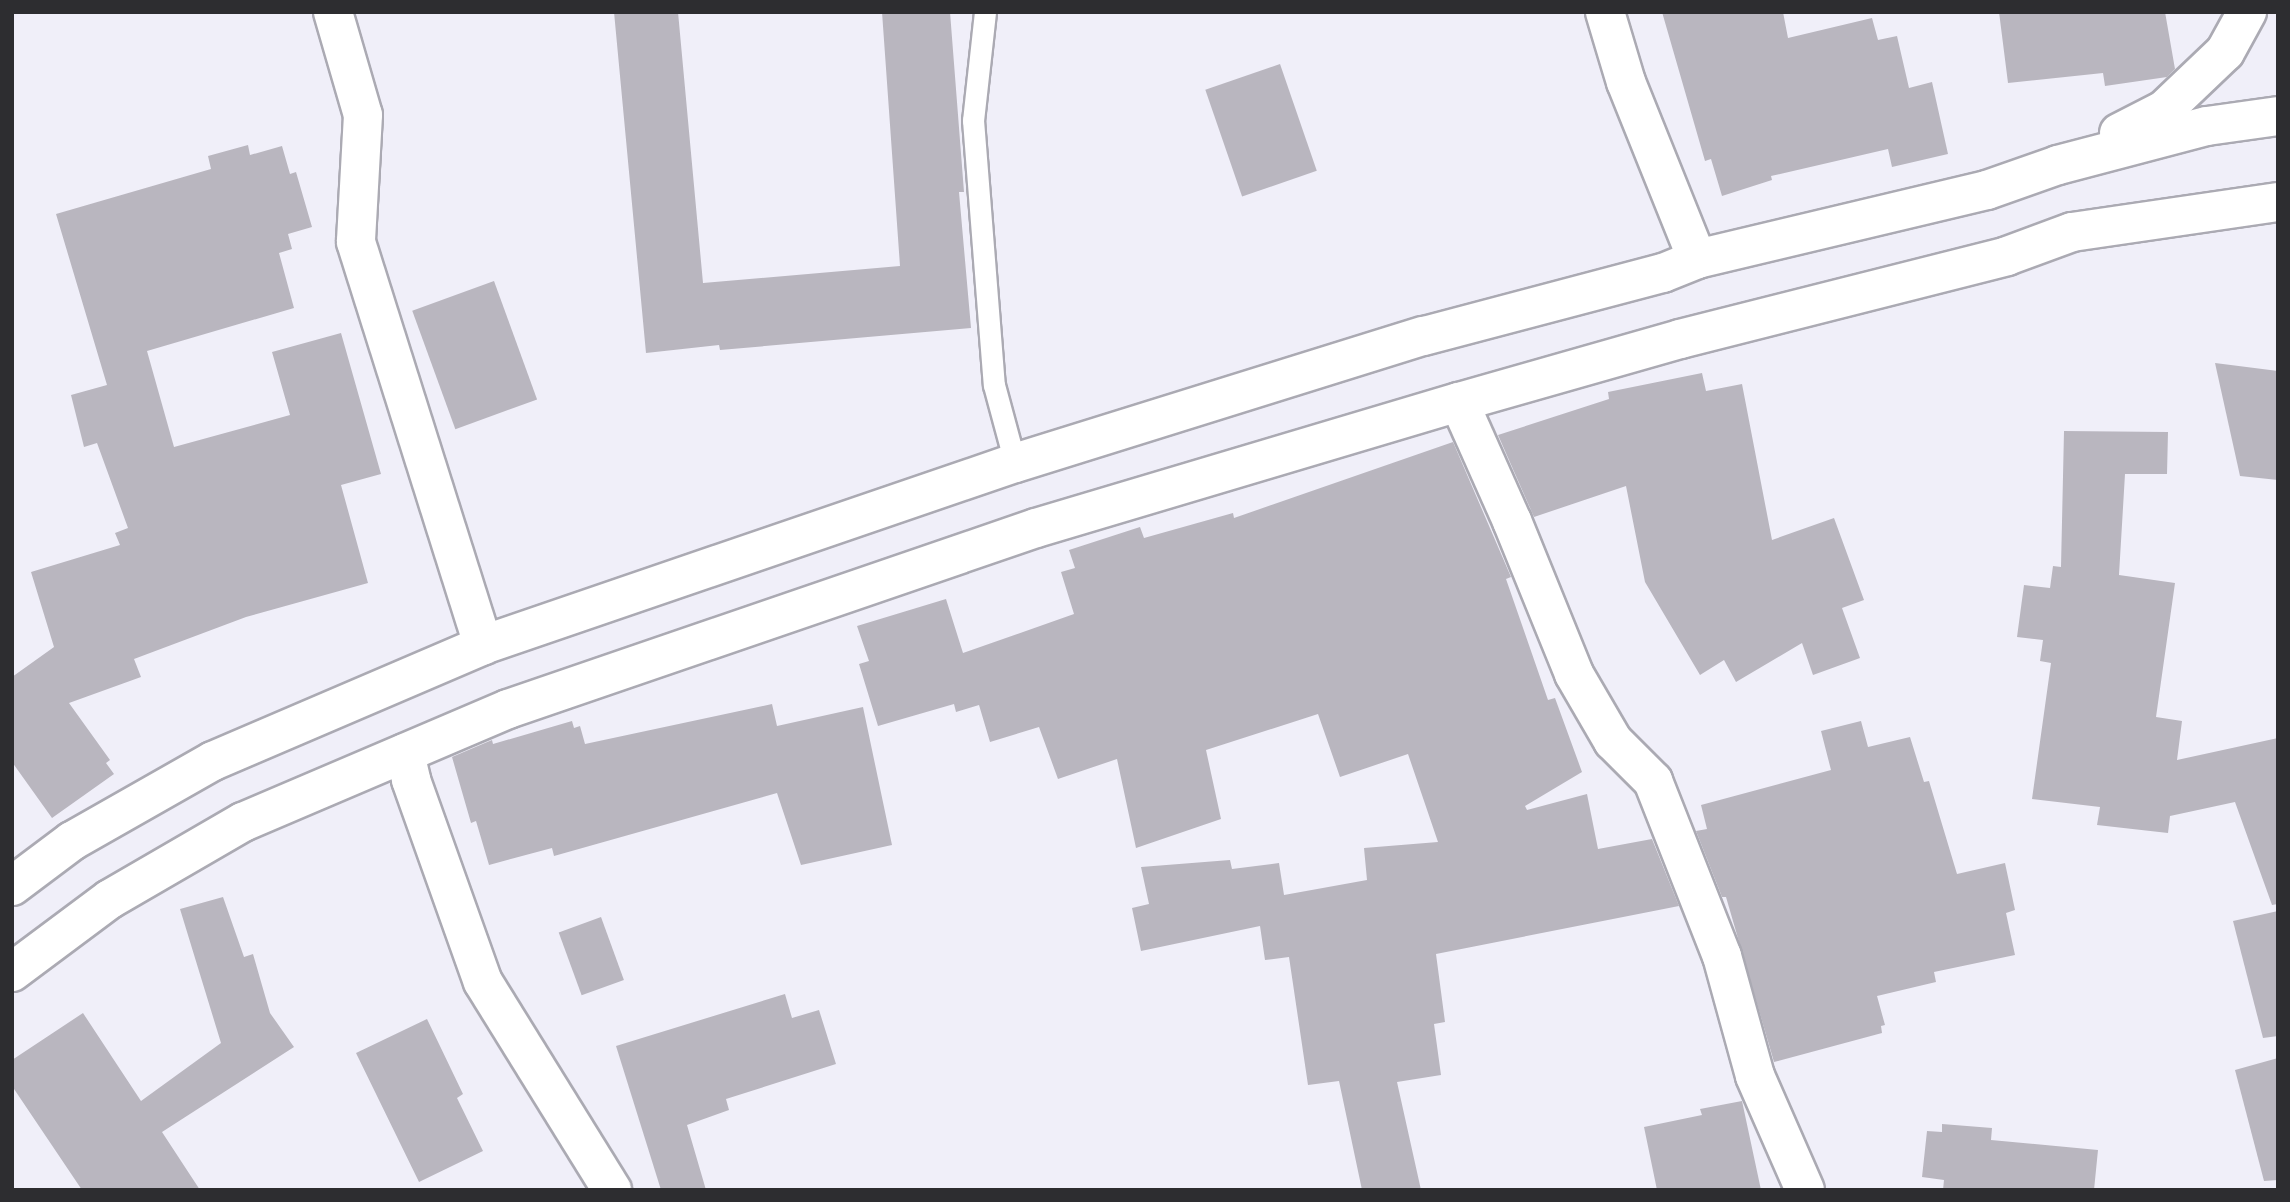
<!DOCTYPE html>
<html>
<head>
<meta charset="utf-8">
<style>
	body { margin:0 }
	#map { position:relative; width:2290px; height:1202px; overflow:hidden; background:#f0eff9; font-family:Lato,sans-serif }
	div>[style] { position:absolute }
	.building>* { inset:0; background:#b9b6bf; transform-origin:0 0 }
	.roads { filter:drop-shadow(2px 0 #abaab3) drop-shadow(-2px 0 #abaab3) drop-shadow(0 2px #abaab3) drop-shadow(0 -2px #abaab3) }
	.lane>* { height:21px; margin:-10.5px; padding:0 10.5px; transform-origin:10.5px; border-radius:10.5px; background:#fff }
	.street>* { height:38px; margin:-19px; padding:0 19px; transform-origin:19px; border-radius:19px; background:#fff }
	.primary>* { height:38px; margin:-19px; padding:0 19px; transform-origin:19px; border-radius:19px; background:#fff }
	span { translate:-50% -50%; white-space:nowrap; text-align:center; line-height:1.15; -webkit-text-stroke:6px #f0eff9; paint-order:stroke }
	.frame { position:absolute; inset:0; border:14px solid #2d2d30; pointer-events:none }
</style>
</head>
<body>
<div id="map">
	<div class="building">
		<div style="clip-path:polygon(614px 12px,678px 12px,703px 283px,900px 266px,882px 12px,950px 12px,964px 192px,959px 192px,971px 328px,720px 350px,719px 345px,646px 353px)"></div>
		<div style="clip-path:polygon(1662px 12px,1783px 12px,1788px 38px,1872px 18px,1878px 40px,1897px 36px,1909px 88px,1932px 82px,1948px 154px,1892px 167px,1888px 149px,1771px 176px,1772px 180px,1722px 196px,1711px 159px,1705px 161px)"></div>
		<div style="clip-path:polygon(1999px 12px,2165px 12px,2175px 69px,2167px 77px,2105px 86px,2103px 73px,2008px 83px)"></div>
		<div style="left:1280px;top:64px;width:113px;height:79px;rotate:71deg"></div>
		<div style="clip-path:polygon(248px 145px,250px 155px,282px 146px,290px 174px,296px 172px,312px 227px,288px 234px,292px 249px,279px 253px,294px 308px,147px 351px,174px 447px,290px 415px,272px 352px,341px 333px,381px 474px,341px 485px,368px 583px,246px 617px,134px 659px,141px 677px,69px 703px,110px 760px,106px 763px,114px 774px,52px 818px,12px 762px,12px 677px,54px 647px,31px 572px,120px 545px,115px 533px,128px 528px,97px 443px,84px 447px,71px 395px,107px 385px,56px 214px,211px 169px,208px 156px)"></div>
		<div style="left:494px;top:281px;width:126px;height:87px;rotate:70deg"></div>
		<div style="clip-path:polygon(2215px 363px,2278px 371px,2278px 480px,2240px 476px)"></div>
		<div style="clip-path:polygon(1702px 373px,1706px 391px,1742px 384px,1772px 540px,1834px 518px,1864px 600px,1842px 608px,1860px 658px,1813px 675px,1802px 643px,1736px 682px,1724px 660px,1700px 675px,1645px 582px,1626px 486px,1534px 517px,1498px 435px,1609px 399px,1608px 392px)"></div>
		<div style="clip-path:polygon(2064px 431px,2168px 432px,2167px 474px,2125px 474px,2119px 575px,2175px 583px,2156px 717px,2182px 721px,2177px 760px,2278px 738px,2278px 904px,2272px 905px,2235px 802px,2170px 816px,2168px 833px,2097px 825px,2100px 807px,2032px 799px,2051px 663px,2040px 661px,2043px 640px,2017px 637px,2024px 585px,2050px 588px,2053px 566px,2061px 567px)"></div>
		<div style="clip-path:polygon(1453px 442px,1511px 577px,1506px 579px,1548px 700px,1555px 698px,1582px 772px,1525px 806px,1527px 810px,1587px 794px,1598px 849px,1652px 839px,1679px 906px,1436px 954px,1445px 1022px,1434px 1024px,1441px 1075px,1397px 1082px,1421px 1190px,1362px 1190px,1339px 1081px,1308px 1085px,1289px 957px,1265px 960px,1260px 926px,1141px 951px,1132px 908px,1149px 904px,1141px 867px,1230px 860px,1232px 869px,1279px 863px,1284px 895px,1367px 880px,1364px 848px,1438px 842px,1408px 754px,1340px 777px,1318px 714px,1206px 750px,1221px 819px,1136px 848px,1117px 759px,1058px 779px,1039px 727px,990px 742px,979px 705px,956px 712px,954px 704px,878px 726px,859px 664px,869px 661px,857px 626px,946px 599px,963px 653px,1074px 614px,1061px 572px,1075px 568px,1069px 550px,1140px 527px,1144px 538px,1233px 513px,1234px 518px)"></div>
		<div style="clip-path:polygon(772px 704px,777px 726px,863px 707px,892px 845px,801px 865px,777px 793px,554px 856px,552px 848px,489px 865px,476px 821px,471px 823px,452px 757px,492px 740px,493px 744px,572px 721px,574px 728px,580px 726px,585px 744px)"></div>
		<div style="clip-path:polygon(1861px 721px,1868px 747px,1910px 737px,1924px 782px,1929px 781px,1957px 874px,2005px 863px,2015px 910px,2006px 913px,2015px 955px,1934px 972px,1936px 982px,1877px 996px,1885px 1025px,1881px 1026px,1882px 1033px,1774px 1062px,1726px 897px,1722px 897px,1696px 831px,1707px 829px,1701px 805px,1831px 770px,1821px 731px)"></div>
		<div style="clip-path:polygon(223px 897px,244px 957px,253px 954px,270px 1013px,294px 1047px,162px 1132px,200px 1190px,82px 1190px,12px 1086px,12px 1060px,83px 1013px,141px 1101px,221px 1043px,180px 909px)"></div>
		<div style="clip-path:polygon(2278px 911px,2278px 1036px,2263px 1038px,2233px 921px)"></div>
		<div style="left:601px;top:917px;width:67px;height:45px;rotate:70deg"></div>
		<div style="clip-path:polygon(785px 994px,792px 1018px,819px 1010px,836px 1064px,726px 1099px,729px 1110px,687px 1125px,706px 1190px,661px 1190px,616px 1046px)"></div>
		<div style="clip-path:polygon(427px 1019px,463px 1094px,457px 1098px,483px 1151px,419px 1182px,356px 1053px)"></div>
		<div style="clip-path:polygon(2278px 1058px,2278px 1180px,2264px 1181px,2235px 1070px)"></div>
		<div style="clip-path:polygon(1742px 1101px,1761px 1190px,1657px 1190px,1644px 1127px,1702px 1115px,1700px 1109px)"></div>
		<div style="clip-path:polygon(1942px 1124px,1992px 1128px,1991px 1140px,2098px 1150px,2094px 1190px,1943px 1190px,1944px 1180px,1922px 1177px,1927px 1131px,1942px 1132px)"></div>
	</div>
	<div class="roads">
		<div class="lane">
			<div style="left:985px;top:12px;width:109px;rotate:96.3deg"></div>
			<div style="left:973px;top:120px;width:266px;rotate:85.5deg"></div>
			<div style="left:994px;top:385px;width:81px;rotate:74.9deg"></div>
		</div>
		<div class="street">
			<div style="left:333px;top:12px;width:107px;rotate:73.8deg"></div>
			<div style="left:363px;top:115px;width:127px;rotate:93.2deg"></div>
			<div style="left:356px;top:242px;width:423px;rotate:72.5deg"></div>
			<div style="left:1605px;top:12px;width:73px;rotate:73.3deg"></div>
			<div style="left:1626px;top:82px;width:191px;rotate:68.1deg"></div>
			<div style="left:1459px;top:402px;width:130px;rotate:66deg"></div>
			<div style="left:1512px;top:521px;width:165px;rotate:67.9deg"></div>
			<div style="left:1574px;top:674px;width:78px;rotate:59.8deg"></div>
			<div style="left:1613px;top:741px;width:57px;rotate:45deg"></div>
			<div style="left:1653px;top:781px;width:188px;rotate:68.5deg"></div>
			<div style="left:1722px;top:956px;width:124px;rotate:74.6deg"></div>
			<div style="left:1755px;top:1076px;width:124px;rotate:66.3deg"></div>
			<div style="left:405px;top:753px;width:28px;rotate:77deg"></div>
			<div style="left:411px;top:780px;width:214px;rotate:70.4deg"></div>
			<div style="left:483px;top:982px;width:245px;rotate:58.2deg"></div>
		</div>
		<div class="primary">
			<div style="left:2119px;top:133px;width:51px;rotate:-27.1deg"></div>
			<div style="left:2164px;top:110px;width:84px;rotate:-43.6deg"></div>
			<div style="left:2225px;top:52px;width:46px;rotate:-61.2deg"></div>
			<div style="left:12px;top:886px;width:75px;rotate:-36.9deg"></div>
			<div style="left:72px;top:841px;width:162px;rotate:-29.6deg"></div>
			<div style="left:213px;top:761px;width:294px;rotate:-23.2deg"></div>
			<div style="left:483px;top:645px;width:562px;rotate:-18.89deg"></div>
			<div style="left:1015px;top:463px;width:428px;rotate:-17.3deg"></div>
			<div style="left:1424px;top:336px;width:247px;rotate:-14.8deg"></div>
			<div style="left:1663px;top:273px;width:37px;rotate:-22deg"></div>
			<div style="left:1697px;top:259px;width:298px;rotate:-13.4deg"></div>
			<div style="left:1987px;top:190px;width:75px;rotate:-19.4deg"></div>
			<div style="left:2058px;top:165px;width:154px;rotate:-14.7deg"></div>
			<div style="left:2207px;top:126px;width:72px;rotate:-8deg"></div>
			<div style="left:12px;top:972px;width:122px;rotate:-36.7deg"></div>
			<div style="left:110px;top:899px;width:154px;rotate:-30.1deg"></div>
			<div style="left:243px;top:822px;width:288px;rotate:-23.1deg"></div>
			<div style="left:508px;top:709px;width:558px;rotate:-18.92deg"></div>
			<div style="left:1036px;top:528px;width:441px;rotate:-16.6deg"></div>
			<div style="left:1459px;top:402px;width:230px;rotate:-15.9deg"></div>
			<div style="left:1680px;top:339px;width:337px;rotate:-14.2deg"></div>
			<div style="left:2007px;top:256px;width:69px;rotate:-20.3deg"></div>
			<div style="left:2072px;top:232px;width:208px;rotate:-8.3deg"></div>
		</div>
	</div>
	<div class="frame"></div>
</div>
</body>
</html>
